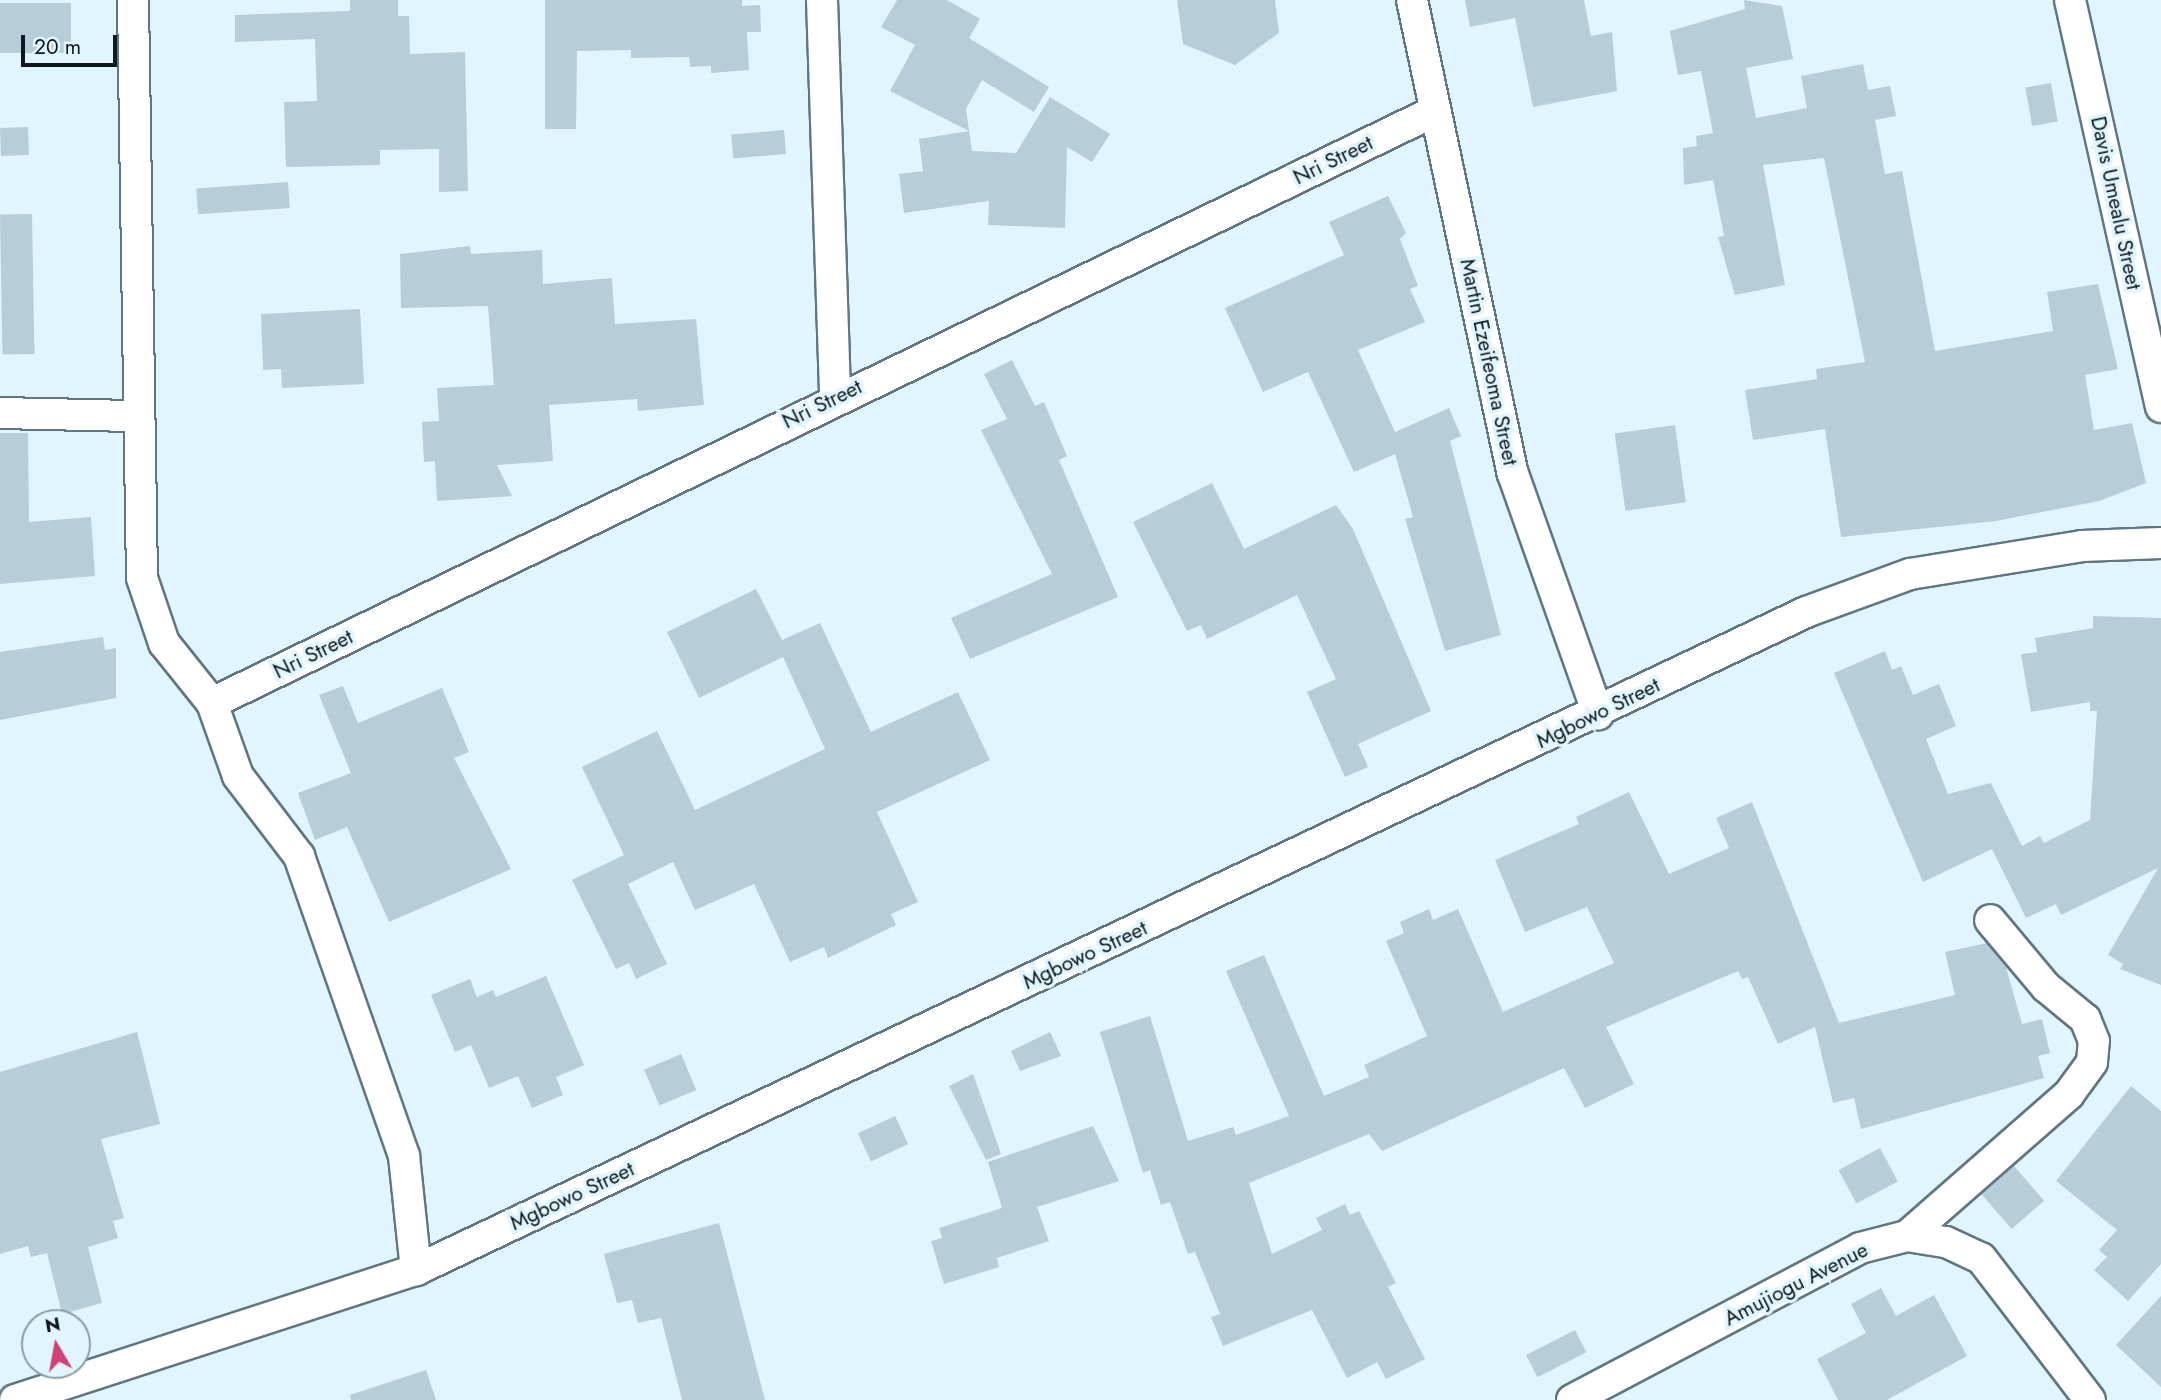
<!DOCTYPE html>
<html>
<head>
<meta charset="utf-8">
<style>
	body { margin:0 }
	#map { position:relative; width:2161px; height:1400px; overflow:hidden; background:#e0f5fe; font-family:Jost,sans-serif }
	div>[style] { position:absolute }
	.building>* { inset:0; background:#b5ced9; transform-origin:0 0 }
	.roads { filter:drop-shadow(2px 0 #607781) drop-shadow(-2px 0 #607781) drop-shadow(0 2px #607781) drop-shadow(0 -2px #607781) }
	.minor>* { height:30px; margin:-15px; padding:0 15px; transform-origin:15px; border-radius:15px; background:#fff }
	span { translate:-50% -50%; white-space:nowrap; text-align:center; line-height:1.15; -webkit-text-stroke:7px #e0f5fe; paint-order:stroke }
	.street-label { font-size:21px; color:#0f181c }
	.north { position:absolute; left:21px; top:1309px; width:70px; height:70px; box-sizing:border-box; background:#e0f5fe; border:2px solid #8c9da4; border-radius:50%; rotate:350deg; font-size:19px; font-weight:700; line-height:28px; text-align:center; color:#0f181c }
	.north::after { content:''; display:block; margin:auto; width:24px; height:32px; background:#cf4273; clip-path:polygon(50% 0,100% 100%,50% 72%,0 100%) }
	.scale { position:absolute; left:21px; top:35px; width:96px; height:32px; box-sizing:border-box; border:4px solid #0f181c; border-top:0; padding-left:9px; font-size:21px; line-height:24px; white-space:nowrap; color:#0f181c; -webkit-text-stroke:5px #e0f5fe; paint-order:stroke }
</style>
</head>
<body>
<div id="map">
	<div class="building">
		<div style="clip-path:polygon(350px 0,398px 0,398px 16px,409px 16px,410px 54px,465px 52px,468px 191px,439px 192px,439px 149px,380px 150px,380px 165px,286px 167px,284px 102px,317px 101px,315px 39px,235px 42px,235px 15px,350px 11px)"></div>
		<div style="clip-path:polygon(545px 0,742px 0,742px 6px,760px 5px,761px 32px,747px 32px,749px 70px,711px 73px,711px 66px,690px 67px,689px 57px,631px 58px,631px 50px,577px 51px,576px 129px,545px 129px)"></div>
		<div style="clip-path:polygon(897px 0,947px 0,980px 19px,969px 38px,1049px 87px,1034px 112px,982px 80px,966px 109px,972px 151px,1016px 153px,1050px 97px,1110px 134px,1092px 162px,1067px 147px,1065px 228px,988px 225px,989px 201px,904px 213px,899px 174px,923px 171px,919px 139px,969px 131px,890px 91px,915px 45px,881px 27px)"></div>
		<div style="clip-path:polygon(1177px 0,1275px 0,1279px 33px,1235px 65px,1183px 44px)"></div>
		<div style="clip-path:polygon(1465px 0,1584px 0,1591px 36px,1612px 32px,1617px 91px,1533px 107px,1515px 18px,1470px 27px)"></div>
		<div style="clip-path:polygon(1744px 0,1782px 6px,1793px 59px,1746px 68px,1756px 118px,1807px 108px,1801px 76px,1863px 64px,1868px 90px,1890px 86px,1896px 116px,1875px 120px,1885px 174px,1902px 171px,1935px 351px,2053px 331px,2047px 292px,2098px 284px,2118px 369px,2085px 375px,2094px 430px,2132px 423px,2146px 483px,2099px 501px,1996px 521px,1841px 537px,1825px 429px,1753px 440px,1745px 390px,1817px 379px,1816px 369px,1865px 362px,1824px 158px,1763px 165px,1785px 285px,1735px 295px,1718px 237px,1724px 236px,1713px 180px,1684px 185px,1683px 148px,1697px 146px,1696px 136px,1713px 133px,1701px 71px,1678px 75px,1670px 31px,1745px 9px)"></div>
		<div style="left:71px;top:3px;width:50px;height:71px;rotate:90deg"></div>
		<div style="left:2051px;top:83px;width:39px;height:26px;rotate:80deg"></div>
		<div style="left:28px;top:127px;width:28px;height:28px;rotate:88deg"></div>
		<div style="left:784px;top:130px;width:24px;height:53px;rotate:85deg"></div>
		<div style="left:288px;top:182px;width:26px;height:92px;rotate:86deg"></div>
		<div style="clip-path:polygon(1388px 196px,1406px 233px,1400px 239px,1418px 286px,1410px 289px,1425px 322px,1358px 350px,1395px 432px,1449px 408px,1461px 436px,1450px 441px,1501px 635px,1445px 651px,1405px 519px,1413px 517px,1395px 454px,1354px 472px,1308px 372px,1263px 392px,1225px 308px,1344px 255px,1329px 222px)"></div>
		<div style="left:32px;top:214px;width:140px;height:32px;rotate:89deg"></div>
		<div style="clip-path:polygon(470px 246px,471px 254px,542px 250px,543px 284px,612px 278px,615px 324px,696px 319px,704px 405px,638px 411px,637px 399px,549px 405px,553px 461px,497px 465px,512px 496px,437px 501px,435px 461px,424px 462px,422px 422px,439px 421px,437px 388px,494px 385px,488px 306px,401px 308px,400px 254px)"></div>
		<div style="clip-path:polygon(360px 309px,364px 384px,282px 388px,281px 369px,263px 370px,261px 314px)"></div>
		<div style="clip-path:polygon(1012px 360px,1035px 406px,1044px 402px,1067px 456px,1059px 460px,1118px 597px,970px 659px,951px 618px,1052px 574px,981px 430px,1007px 419px,984px 374px)"></div>
		<div style="left:1675px;top:425px;width:78px;height:61px;rotate:82deg"></div>
		<div style="clip-path:polygon(0 433px,28px 433px,29px 522px,91px 517px,95px 576px,0 584px)"></div>
		<div style="clip-path:polygon(1212px 483px,1244px 549px,1336px 505px,1353px 529px,1431px 711px,1358px 744px,1368px 767px,1345px 777px,1307px 692px,1336px 679px,1297px 595px,1207px 639px,1201px 625px,1187px 631px,1133px 522px)"></div>
		<div style="clip-path:polygon(756px 589px,782px 640px,820px 623px,871px 732px,958px 692px,990px 760px,877px 812px,918px 902px,891px 914px,896px 925px,828px 958px,824px 947px,790px 962px,754px 884px,695px 910px,673px 862px,628px 884px,667px 964px,636px 979px,629px 963px,616px 969px,572px 880px,624px 855px,582px 767px,657px 731px,695px 810px,825px 749px,783px 657px,699px 698px,667px 632px)"></div>
		<div style="clip-path:polygon(2093px 616px,2161px 618px,2161px 985px,2120px 969px,2123px 964px,2108px 955px,2158px 868px,2061px 915px,2056px 904px,2026px 918px,1992px 849px,1923px 882px,1834px 673px,1885px 651px,1892px 670px,1901px 666px,1913px 695px,1939px 684px,1956px 726px,1926px 739px,1948px 794px,1991px 783px,2022px 846px,2040px 836px,2044px 843px,2090px 820px,2097px 711px,2090px 711px,2090px 702px,2031px 712px,2021px 654px,2037px 652px,2035px 638px,2093px 628px)"></div>
		<div style="clip-path:polygon(103px 637px,105px 650px,116px 648px,116px 698px,0 720px,0 652px)"></div>
		<div style="clip-path:polygon(343px 686px,358px 723px,442px 688px,469px 752px,454px 758px,511px 869px,389px 922px,347px 827px,315px 840px,298px 793px,351px 773px,319px 695px)"></div>
		<div style="clip-path:polygon(1629px 792px,1669px 874px,1729px 848px,1716px 818px,1752px 802px,1839px 1023px,1955px 995px,1945px 952px,1987px 943px,2006px 967px,2022px 1024px,2042px 1019px,2050px 1053px,2038px 1056px,2044px 1078px,1861px 1129px,1854px 1098px,1833px 1103px,1815px 1027px,1778px 1044px,1748px 977px,1742px 979px,1738px 971px,1606px 1027px,1634px 1084px,1585px 1108px,1564px 1068px,1382px 1151px,1369px 1134px,1249px 1183px,1272px 1254px,1322px 1230px,1316px 1218px,1345px 1204px,1350px 1215px,1359px 1211px,1396px 1283px,1388px 1287px,1425px 1359px,1386px 1379px,1377px 1362px,1347px 1378px,1312px 1310px,1223px 1346px,1211px 1317px,1220px 1314px,1195px 1252px,1188px 1254px,1170px 1202px,1161px 1205px,1150px 1170px,1143px 1173px,1100px 1032px,1150px 1016px,1188px 1141px,1233px 1127px,1236px 1135px,1289px 1116px,1226px 971px,1264px 955px,1324px 1096px,1369px 1077px,1364px 1065px,1427px 1036px,1386px 941px,1404px 933px,1400px 922px,1429px 909px,1433px 920px,1458px 909px,1503px 1012px,1614px 963px,1587px 907px,1525px 932px,1495px 860px,1579px 824px,1576px 817px)"></div>
		<div style="clip-path:polygon(546px 976px,584px 1065px,556px 1077px,563px 1095px,532px 1108px,518px 1076px,489px 1088px,471px 1045px,455px 1052px,431px 995px,470px 979px,477px 997px,493px 990px,496px 997px)"></div>
		<div style="clip-path:polygon(137px 1032px,160px 1124px,101px 1139px,124px 1218px,113px 1221px,118px 1238px,88px 1247px,102px 1303px,62px 1314px,47px 1253px,31px 1257px,28px 1246px,0 1254px,0 1072px)"></div>
		<div style="clip-path:polygon(1050px 1032px,1061px 1056px,1020px 1071px,1011px 1051px)"></div>
		<div style="left:681px;top:1054px;width:39px;height:40px;rotate:67deg"></div>
		<div style="clip-path:polygon(973px 1074px,1001px 1154px,986px 1160px,949px 1086px)"></div>
		<div style="clip-path:polygon(2131px 1086px,2161px 1111px,2161px 1264px,2128px 1301px,2094px 1270px,2107px 1257px,2099px 1250px,2117px 1230px,2056px 1181px)"></div>
		<div style="left:895px;top:1116px;width:31px;height:41px;rotate:65deg"></div>
		<div style="clip-path:polygon(1093px 1126px,1119px 1181px,1037px 1207px,1049px 1241px,997px 1258px,999px 1267px,944px 1284px,931px 1241px,942px 1238px,939px 1228px,1002px 1208px,988px 1162px)"></div>
		<div style="left:1880px;top:1148px;width:38px;height:47px;rotate:62deg"></div>
		<div style="left:2014px;top:1166px;width:46px;height:43px;rotate:49deg"></div>
		<div style="clip-path:polygon(719px 1223px,765px 1400px,682px 1400px,661px 1318px,638px 1323px,632px 1300px,617px 1303px,604px 1254px)"></div>
		<div style="clip-path:polygon(1881px 1288px,1896px 1316px,1934px 1295px,1967px 1356px,1887px 1400px,1838px 1400px,1817px 1359px,1866px 1333px,1851px 1304px)"></div>
		<div style="clip-path:polygon(2161px 1296px,2161px 1387px,2116px 1345px)"></div>
		<div style="left:1575px;top:1330px;width:25px;height:55px;rotate:63deg"></div>
		<div style="clip-path:polygon(426px 1370px,436px 1400px,351px 1400px,350px 1395px)"></div>
	</div>
	<div class="roads">
		<div class="minor">
			<div style="left:133px;top:0;width:578px;rotate:89.11deg"></div>
			<div style="left:142px;top:578px;width:69px;rotate:71.3deg"></div>
			<div style="left:164px;top:643px;width:77px;rotate:51.3deg"></div>
			<div style="left:212px;top:703px;width:77px;rotate:70.4deg"></div>
			<div style="left:238px;top:776px;width:101px;rotate:52.7deg"></div>
			<div style="left:299px;top:856px;width:318px;rotate:70.7deg"></div>
			<div style="left:404px;top:1156px;width:115px;rotate:84deg"></div>
			<div style="left:822px;top:0;width:398px;rotate:88.1deg"></div>
			<div style="left:1412px;top:0;width:485px;rotate:78deg"></div>
			<div style="left:1513px;top:474px;width:255px;rotate:70.5deg"></div>
			<div style="left:2070px;top:0;width:417px;rotate:77.4deg"></div>
			<div style="left:0;top:413px;width:135px;rotate:1.3deg"></div>
			<div style="left:212px;top:703px;width:1359px;rotate:-25.83deg"></div>
			<div style="left:1907px;top:1236px;width:215px;rotate:-41.2deg"></div>
			<div style="left:2069px;top:1094px;width:39px;rotate:-54deg"></div>
			<div style="left:2092px;top:1062px;width:21px;rotate:-85deg"></div>
			<div style="left:2094px;top:1041px;width:24px;rotate:-112deg"></div>
			<div style="left:2085px;top:1019px;width:50px;rotate:-140.6deg"></div>
			<div style="left:2046px;top:987px;width:87px;rotate:-129.9deg"></div>
			<div style="left:15px;top:1400px;width:422px;rotate:-18deg"></div>
			<div style="left:416px;top:1270px;width:1538px;rotate:-25.33deg"></div>
			<div style="left:1806px;top:612px;width:111px;rotate:-20.1deg"></div>
			<div style="left:1910px;top:574px;width:174px;rotate:-9.2deg"></div>
			<div style="left:2082px;top:546px;width:79px;rotate:-2.2deg"></div>
			<div style="left:1572px;top:1400px;width:326px;rotate:-27.8deg"></div>
			<div style="left:1860px;top:1248px;width:49px;rotate:-14.3deg"></div>
			<div style="left:1907px;top:1236px;width:39px;rotate:9deg"></div>
			<div style="left:1946px;top:1242px;width:38px;rotate:25deg"></div>
			<div style="left:1981px;top:1258px;width:179px;rotate:52.5deg"></div>
		</div>
	</div>
	<div class="street-label">
		<span style="left:1333px;top:160px;rotate:-26deg">Nri Street</span>
		<span style="left:2116px;top:203px;rotate:78deg">Davis Umealu Street</span>
		<span style="left:1489px;top:362px;rotate:78deg">Martin Ezeifeoma Street</span>
		<span style="left:822px;top:404px;rotate:-26deg">Nri Street</span>
		<span style="left:313px;top:654px;rotate:-26deg">Nri Street</span>
		<span style="left:1598px;top:713px;rotate:-26deg">Mgbowo Street</span>
		<span style="left:1085px;top:955px;rotate:-25deg">Mgbowo Street</span>
		<span style="left:572px;top:1196px;rotate:-25deg">Mgbowo Street</span>
		<span style="left:1796px;top:1284px;rotate:-27deg">Amujiogu Avenue</span>
	</div>
	<div class="north">N</div>
	<div class="scale">20 m</div>
</div>
</body>
</html>
